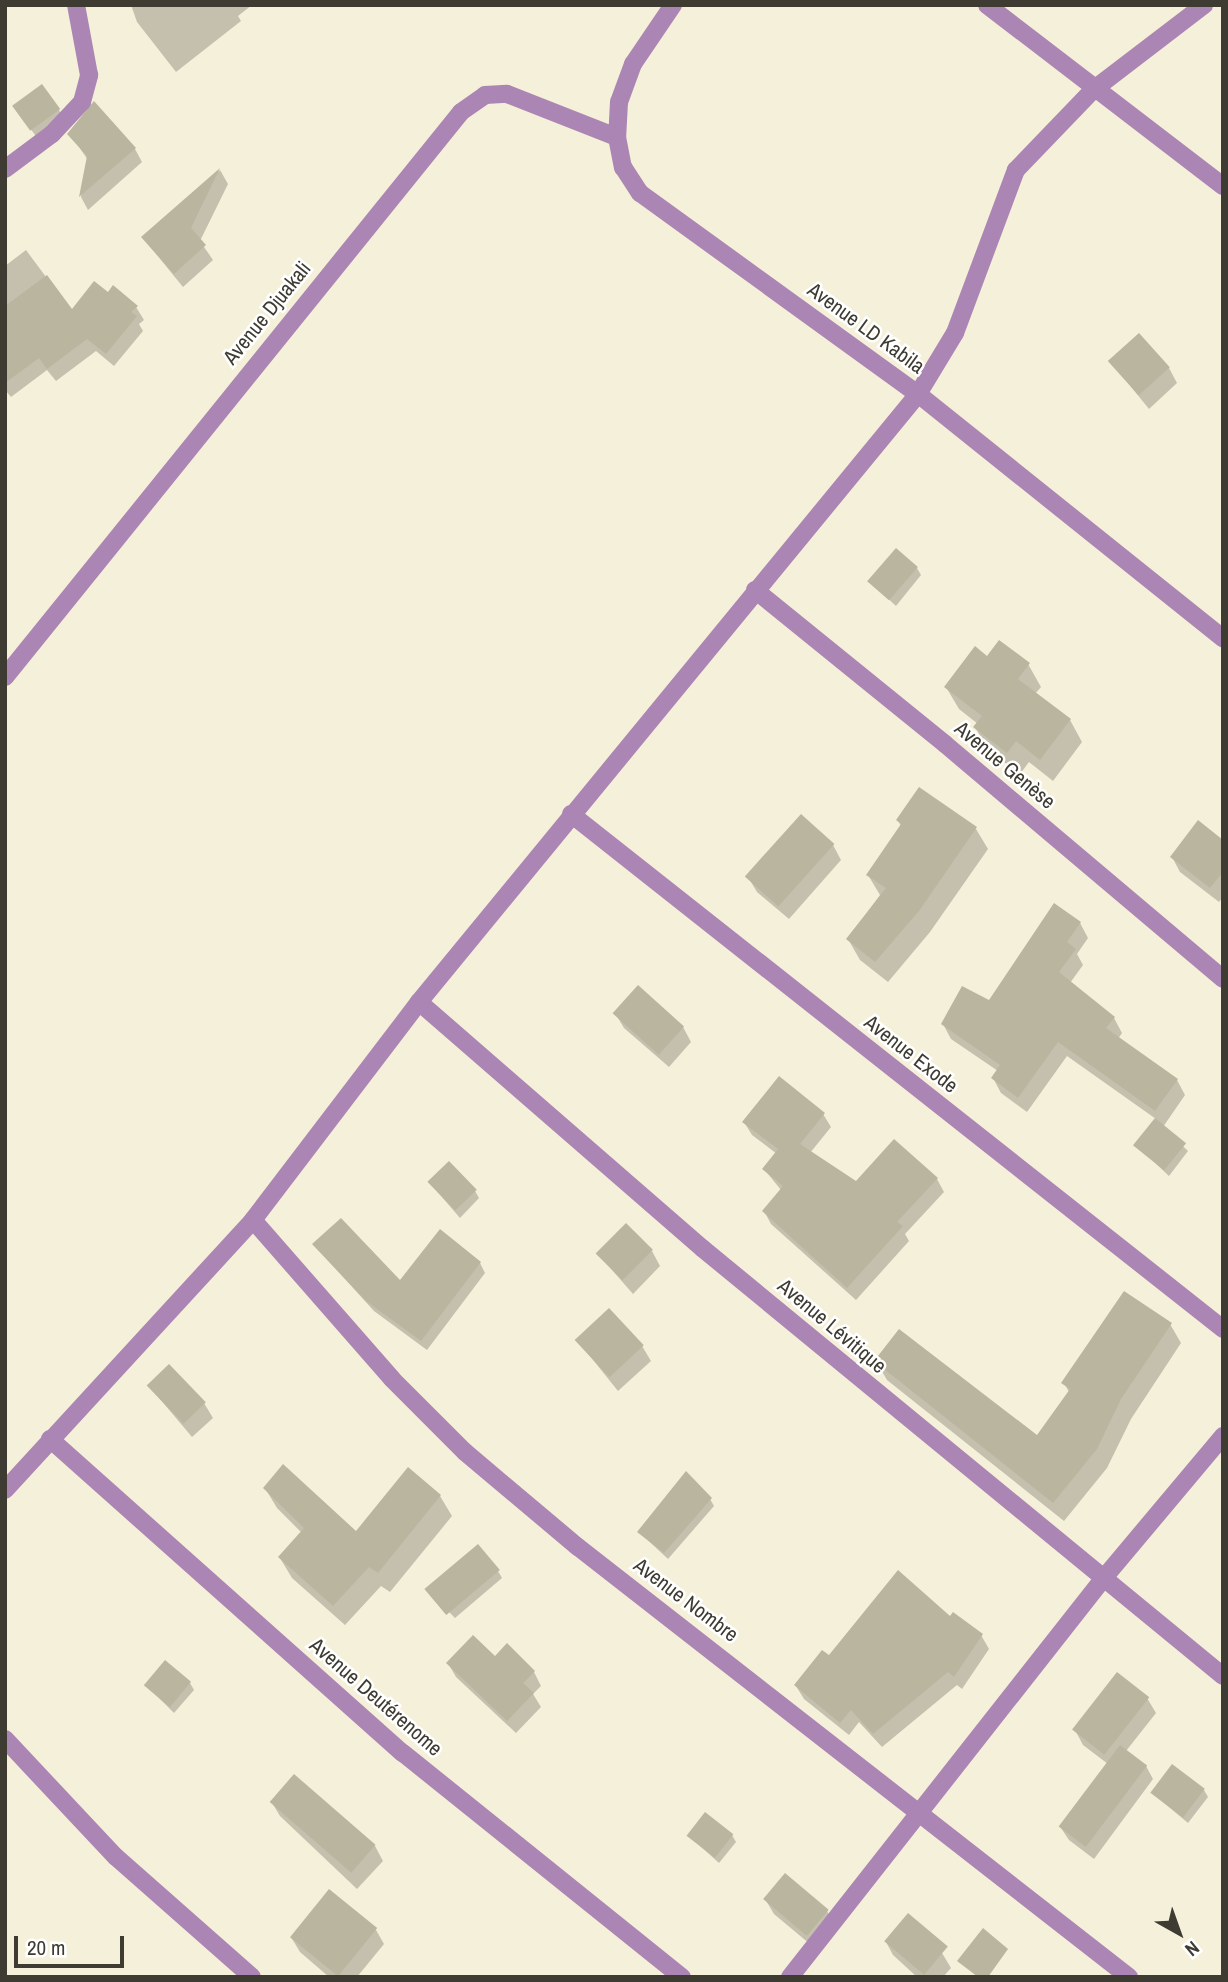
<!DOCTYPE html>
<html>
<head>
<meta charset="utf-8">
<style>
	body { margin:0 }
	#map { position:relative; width:1228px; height:1982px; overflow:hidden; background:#f5f0d9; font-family:"Archivo Narrow",sans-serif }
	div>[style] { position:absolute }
	.shadow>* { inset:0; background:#0003 }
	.building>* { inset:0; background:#bab59f; transform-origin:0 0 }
	.minor>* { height:18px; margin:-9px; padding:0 9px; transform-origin:9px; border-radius:9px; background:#ab85b4 }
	span { translate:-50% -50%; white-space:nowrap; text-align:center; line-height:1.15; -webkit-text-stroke:5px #fff; paint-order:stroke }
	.street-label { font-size:21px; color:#3d3b32 }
	.frame { position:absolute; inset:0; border:7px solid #3d3b32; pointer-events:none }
	.north { position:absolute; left:1144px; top:1898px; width:70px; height:70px; -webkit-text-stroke:5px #fff; paint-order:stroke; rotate:140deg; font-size:19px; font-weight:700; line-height:28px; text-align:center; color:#3d3b32 }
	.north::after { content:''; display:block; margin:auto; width:24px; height:32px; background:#3d3b32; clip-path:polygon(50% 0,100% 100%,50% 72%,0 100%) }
	.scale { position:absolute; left:14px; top:1936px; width:110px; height:32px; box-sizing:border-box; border:4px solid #3d3b32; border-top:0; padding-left:9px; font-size:21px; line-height:24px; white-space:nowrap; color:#3d3b32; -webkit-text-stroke:5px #fff; paint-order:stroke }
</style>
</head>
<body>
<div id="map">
	<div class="shadow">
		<div style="clip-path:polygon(131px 5px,252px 5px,238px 16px,241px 21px,176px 72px,137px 22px)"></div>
		<div style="clip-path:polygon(59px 110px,63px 117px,38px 139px,19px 113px)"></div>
		<div style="clip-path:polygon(70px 134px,135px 149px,142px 162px,88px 210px,81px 197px,88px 160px)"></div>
		<div style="clip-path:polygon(220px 170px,228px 184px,200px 241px,213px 260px,183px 287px,143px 238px)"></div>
		<div style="clip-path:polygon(26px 250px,72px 312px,108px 294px,136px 307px,144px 320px,139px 324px,143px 331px,114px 366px,96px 351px,56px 381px,47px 370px,11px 397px,5px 390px,5px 266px)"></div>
		<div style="clip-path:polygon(1110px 361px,1169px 368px,1177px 383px,1149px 409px)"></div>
		<div style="clip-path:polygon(917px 568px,921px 575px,896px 606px,870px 582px)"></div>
		<div style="clip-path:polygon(988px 658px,1028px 664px,1041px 687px,1035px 694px,1070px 720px,1082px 742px,1053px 781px,1029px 762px,1020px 774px,988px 750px,975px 727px,978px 724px,959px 709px,946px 687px)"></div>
		<div style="clip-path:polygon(898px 821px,976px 829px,988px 849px,930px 932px,888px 982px,860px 960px,848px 939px,880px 895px,868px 875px,902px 827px)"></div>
		<div style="clip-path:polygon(1223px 842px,1223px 897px,1219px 902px,1180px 872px,1172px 857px)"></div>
		<div style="clip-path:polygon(833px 845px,841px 860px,789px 919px,757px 892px,748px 877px)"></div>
		<div style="clip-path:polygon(1080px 923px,1088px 938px,1077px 954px,1083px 965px,1070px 983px,1114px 1018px,1122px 1033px,1118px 1039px,1177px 1080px,1185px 1095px,1163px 1127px,1188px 1151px,1169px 1176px,1136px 1145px,1156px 1119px,1067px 1056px,1027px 1112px,1001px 1093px,993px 1078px,998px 1071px,951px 1039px,943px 1024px,990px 1002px)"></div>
		<div style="clip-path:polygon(615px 1013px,683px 1027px,691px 1042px,669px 1067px,624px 1028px)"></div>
		<div style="clip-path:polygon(823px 1114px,831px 1127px,810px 1153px,856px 1183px,937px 1179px,944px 1192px,905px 1234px,909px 1241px,856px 1300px,771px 1224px,764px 1211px,781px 1190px,764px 1169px,777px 1154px,752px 1135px,744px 1122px)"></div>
		<div style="clip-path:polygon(429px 1182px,475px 1191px,479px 1198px,460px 1218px)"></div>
		<div style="clip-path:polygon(314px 1245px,401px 1283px,480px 1263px,485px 1273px,427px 1350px,374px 1311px)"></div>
		<div style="clip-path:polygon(652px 1251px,660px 1266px,633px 1294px,599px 1255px)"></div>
		<div style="clip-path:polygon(1170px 1324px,1181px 1343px,1131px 1419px,1107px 1468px,1064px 1521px,887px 1380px,876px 1361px,1038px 1438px,1069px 1392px,1064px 1383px)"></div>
		<div style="clip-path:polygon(577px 1340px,642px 1346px,651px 1361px,618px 1391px)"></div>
		<div style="clip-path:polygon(149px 1386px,204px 1403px,213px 1418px,192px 1437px)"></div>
		<div style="clip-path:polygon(408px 1469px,440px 1496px,452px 1516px,390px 1592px,381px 1586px,345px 1625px,292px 1578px,280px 1558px,302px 1533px,277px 1508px,265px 1488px,356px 1533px)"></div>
		<div style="clip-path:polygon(710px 1499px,714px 1506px,668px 1559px,639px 1532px)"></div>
		<div style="clip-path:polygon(498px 1571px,502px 1578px,455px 1618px,426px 1589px)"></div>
		<div style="clip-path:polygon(950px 1619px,981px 1635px,989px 1649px,962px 1689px,957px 1685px,882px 1747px,859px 1722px,849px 1735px,804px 1699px,796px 1686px)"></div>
		<div style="clip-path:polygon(495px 1658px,534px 1672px,541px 1686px,533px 1694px,541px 1707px,516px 1733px,456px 1677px,448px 1663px)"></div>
		<div style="clip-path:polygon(190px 1683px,194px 1690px,174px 1713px,145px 1684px)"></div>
		<div style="clip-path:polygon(1147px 1698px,1156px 1713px,1126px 1751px,1146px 1766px,1153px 1779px,1094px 1859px,1069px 1840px,1061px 1828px,1108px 1764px,1083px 1745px,1075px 1730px)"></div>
		<div style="clip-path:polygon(1204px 1790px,1208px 1797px,1188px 1823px,1152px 1793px)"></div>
		<div style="clip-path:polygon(271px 1801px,375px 1846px,383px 1861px,357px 1889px,280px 1816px)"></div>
		<div style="clip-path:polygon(732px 1835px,736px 1842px,719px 1863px,689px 1836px)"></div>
		<div style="clip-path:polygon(765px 1899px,827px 1911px,836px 1926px,817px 1950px,774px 1914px)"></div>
		<div style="clip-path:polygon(376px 1930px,384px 1944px,357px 1977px,329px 1977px,300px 1952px,291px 1937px)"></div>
		<div style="clip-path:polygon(885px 1940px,942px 1953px,951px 1968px,943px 1977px,917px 1977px,893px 1955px)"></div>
	</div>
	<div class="building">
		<div style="left:42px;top:84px;width:31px;height:37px;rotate:54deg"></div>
		<div style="clip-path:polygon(94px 101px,136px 148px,79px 197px,87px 156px,67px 134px)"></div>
		<div style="clip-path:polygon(220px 168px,191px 228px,206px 245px,174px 274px,141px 237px)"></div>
		<div style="clip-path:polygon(47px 275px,72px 309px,94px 281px,108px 292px,113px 285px,138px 306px,131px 312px,137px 316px,106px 354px,87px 339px,47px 369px,39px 358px,5px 383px,5px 306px)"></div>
		<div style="left:1139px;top:333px;width:46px;height:42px;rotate:48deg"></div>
		<div style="left:896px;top:548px;width:29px;height:44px;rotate:41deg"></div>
		<div style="clip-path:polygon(999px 640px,1030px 663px,1018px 679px,1071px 719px,1040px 760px,1016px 741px,1007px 753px,973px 727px,982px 716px,944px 687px,975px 646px,987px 656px)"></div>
		<div style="clip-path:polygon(919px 787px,977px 827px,919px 911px,875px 962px,846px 939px,886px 888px,866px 875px,901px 824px,896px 820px)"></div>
		<div style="left:801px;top:814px;width:45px;height:84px;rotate:42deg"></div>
		<div style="clip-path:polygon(1198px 820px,1223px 840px,1223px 872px,1210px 888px,1170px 857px)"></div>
		<div style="clip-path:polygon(1054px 903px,1081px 922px,1067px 942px,1076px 949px,1059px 972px,1115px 1017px,1106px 1028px,1178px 1079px,1155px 1111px,1058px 1042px,1018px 1098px,991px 1078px,1000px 1065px,941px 1024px,962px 986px,989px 1000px)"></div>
		<div style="left:638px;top:985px;width:62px;height:38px;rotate:42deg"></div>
		<div style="clip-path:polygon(779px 1076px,825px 1113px,800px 1144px,856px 1181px,894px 1139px,938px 1178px,897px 1222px,903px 1226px,847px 1288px,762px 1211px,783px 1186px,762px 1169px,778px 1149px,742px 1122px)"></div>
		<div style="left:1155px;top:1118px;width:40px;height:35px;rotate:39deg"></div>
		<div style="left:449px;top:1161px;width:40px;height:30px;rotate:46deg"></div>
		<div style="clip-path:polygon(341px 1218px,400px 1280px,440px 1229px,481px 1262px,421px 1341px,366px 1301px,312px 1244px)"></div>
		<div style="left:626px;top:1223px;width:38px;height:43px;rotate:45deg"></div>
		<div style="clip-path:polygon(1124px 1291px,1172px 1323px,1121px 1399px,1097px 1449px,1053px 1503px,874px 1361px,899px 1329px,1037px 1435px,1070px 1389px,1061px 1383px)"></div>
		<div style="left:609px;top:1308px;width:51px;height:47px;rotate:47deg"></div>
		<div style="left:169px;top:1364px;width:53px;height:31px;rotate:46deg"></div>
		<div style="clip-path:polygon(283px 1464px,356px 1531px,408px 1467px,441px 1495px,378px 1573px,369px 1567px,333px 1606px,278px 1557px,304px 1528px,263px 1488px)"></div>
		<div style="clip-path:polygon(686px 1471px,712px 1498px,664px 1553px,637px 1532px)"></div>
		<div style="left:478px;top:1544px;width:34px;height:70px;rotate:50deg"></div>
		<div style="clip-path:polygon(898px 1570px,950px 1616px,953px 1612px,983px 1634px,954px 1677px,948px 1672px,873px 1734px,851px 1710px,840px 1723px,794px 1685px,822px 1650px,829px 1655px)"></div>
		<div style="clip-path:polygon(473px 1635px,495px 1656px,507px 1643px,535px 1671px,523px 1683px,534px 1693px,507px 1721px,446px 1663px)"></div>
		<div style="left:165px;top:1660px;width:34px;height:33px;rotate:40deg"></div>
		<div style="left:1117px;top:1672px;width:41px;height:73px;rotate:38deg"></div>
		<div style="left:1120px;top:1745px;width:34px;height:102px;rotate:37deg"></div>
		<div style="left:1172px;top:1764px;width:41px;height:36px;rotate:37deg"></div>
		<div style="left:294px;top:1774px;width:108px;height:37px;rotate:41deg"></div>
		<div style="left:705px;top:1812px;width:36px;height:30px;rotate:38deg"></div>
		<div style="left:785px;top:1873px;width:57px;height:34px;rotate:40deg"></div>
		<div style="left:329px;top:1889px;width:62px;height:62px;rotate:39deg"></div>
		<div style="left:908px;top:1913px;width:52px;height:37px;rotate:40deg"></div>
		<div style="clip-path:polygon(983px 1928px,1008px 1949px,988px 1977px,978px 1977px,957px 1961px)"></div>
	</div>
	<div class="minor">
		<div style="left:673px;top:5px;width:71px;rotate:124.1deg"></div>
		<div style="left:633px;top:64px;width:40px;rotate:110.2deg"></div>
		<div style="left:619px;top:102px;width:35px;rotate:93deg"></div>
		<div style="left:617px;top:137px;width:31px;rotate:79deg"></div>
		<div style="left:623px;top:167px;width:31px;rotate:57deg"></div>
		<div style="left:640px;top:193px;width:343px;rotate:35.9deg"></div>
		<div style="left:918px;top:394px;width:391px;rotate:38.7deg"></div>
		<div style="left:987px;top:5px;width:297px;rotate:37.5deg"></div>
		<div style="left:5px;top:169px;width:59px;rotate:-36.7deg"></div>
		<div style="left:52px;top:134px;width:44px;rotate:-46.8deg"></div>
		<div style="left:82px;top:102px;width:28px;rotate:-75deg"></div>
		<div style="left:89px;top:75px;width:71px;rotate:-100.5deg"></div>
		<div style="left:755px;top:590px;width:245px;rotate:39deg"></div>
		<div style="left:945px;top:744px;width:364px;rotate:40.2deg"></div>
		<div style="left:5px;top:677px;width:726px;rotate:-51.09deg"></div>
		<div style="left:461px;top:112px;width:29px;rotate:-35deg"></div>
		<div style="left:485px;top:95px;width:22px;rotate:-3deg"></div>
		<div style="left:507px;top:94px;width:118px;rotate:21.4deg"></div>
		<div style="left:571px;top:814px;width:831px;rotate:38.3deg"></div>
		<div style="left:419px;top:1002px;width:375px;rotate:41deg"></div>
		<div style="left:702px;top:1248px;width:674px;rotate:39.4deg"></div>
		<div style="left:253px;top:1220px;width:211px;rotate:48.8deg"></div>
		<div style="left:392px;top:1379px;width:103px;rotate:45deg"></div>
		<div style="left:465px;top:1452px;width:148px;rotate:40.1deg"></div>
		<div style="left:578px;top:1547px;width:699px;rotate:37.97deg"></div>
		<div style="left:50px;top:1439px;width:472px;rotate:41.7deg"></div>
		<div style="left:403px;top:1753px;width:358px;rotate:38.8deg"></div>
		<div style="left:5px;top:1490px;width:367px;rotate:-47.4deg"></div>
		<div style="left:253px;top:1220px;width:274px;rotate:-52.7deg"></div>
		<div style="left:419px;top:1002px;width:787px;rotate:-50.62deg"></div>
		<div style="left:918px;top:394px;width:71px;rotate:-58.8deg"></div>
		<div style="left:955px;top:333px;width:174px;rotate:-69.5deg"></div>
		<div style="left:1016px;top:170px;width:111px;rotate:-46.1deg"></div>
		<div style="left:1093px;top:90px;width:140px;rotate:-37.4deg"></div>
		<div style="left:5px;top:1739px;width:162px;rotate:46.8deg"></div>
		<div style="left:116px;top:1857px;width:181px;rotate:41.4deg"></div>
		<div style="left:790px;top:1977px;width:506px;rotate:-51.82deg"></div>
		<div style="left:1103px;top:1579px;width:187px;rotate:-50deg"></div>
	</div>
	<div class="street-label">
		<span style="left:267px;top:313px;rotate:-51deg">Avenue Djuakali</span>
		<span style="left:866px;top:328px;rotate:36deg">Avenue LD Kabila</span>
		<span style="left:1005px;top:765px;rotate:40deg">Avenue Genèse</span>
		<span style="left:911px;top:1054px;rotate:38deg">Avenue Exode</span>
		<span style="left:832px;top:1326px;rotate:40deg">Avenue Lévitique</span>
		<span style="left:686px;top:1600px;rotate:37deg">Avenue Nombre</span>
		<span style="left:376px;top:1697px;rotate:41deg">Avenue Deutérenome</span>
	</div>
	<div class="frame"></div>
	<div class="north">N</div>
	<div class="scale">20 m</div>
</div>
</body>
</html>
